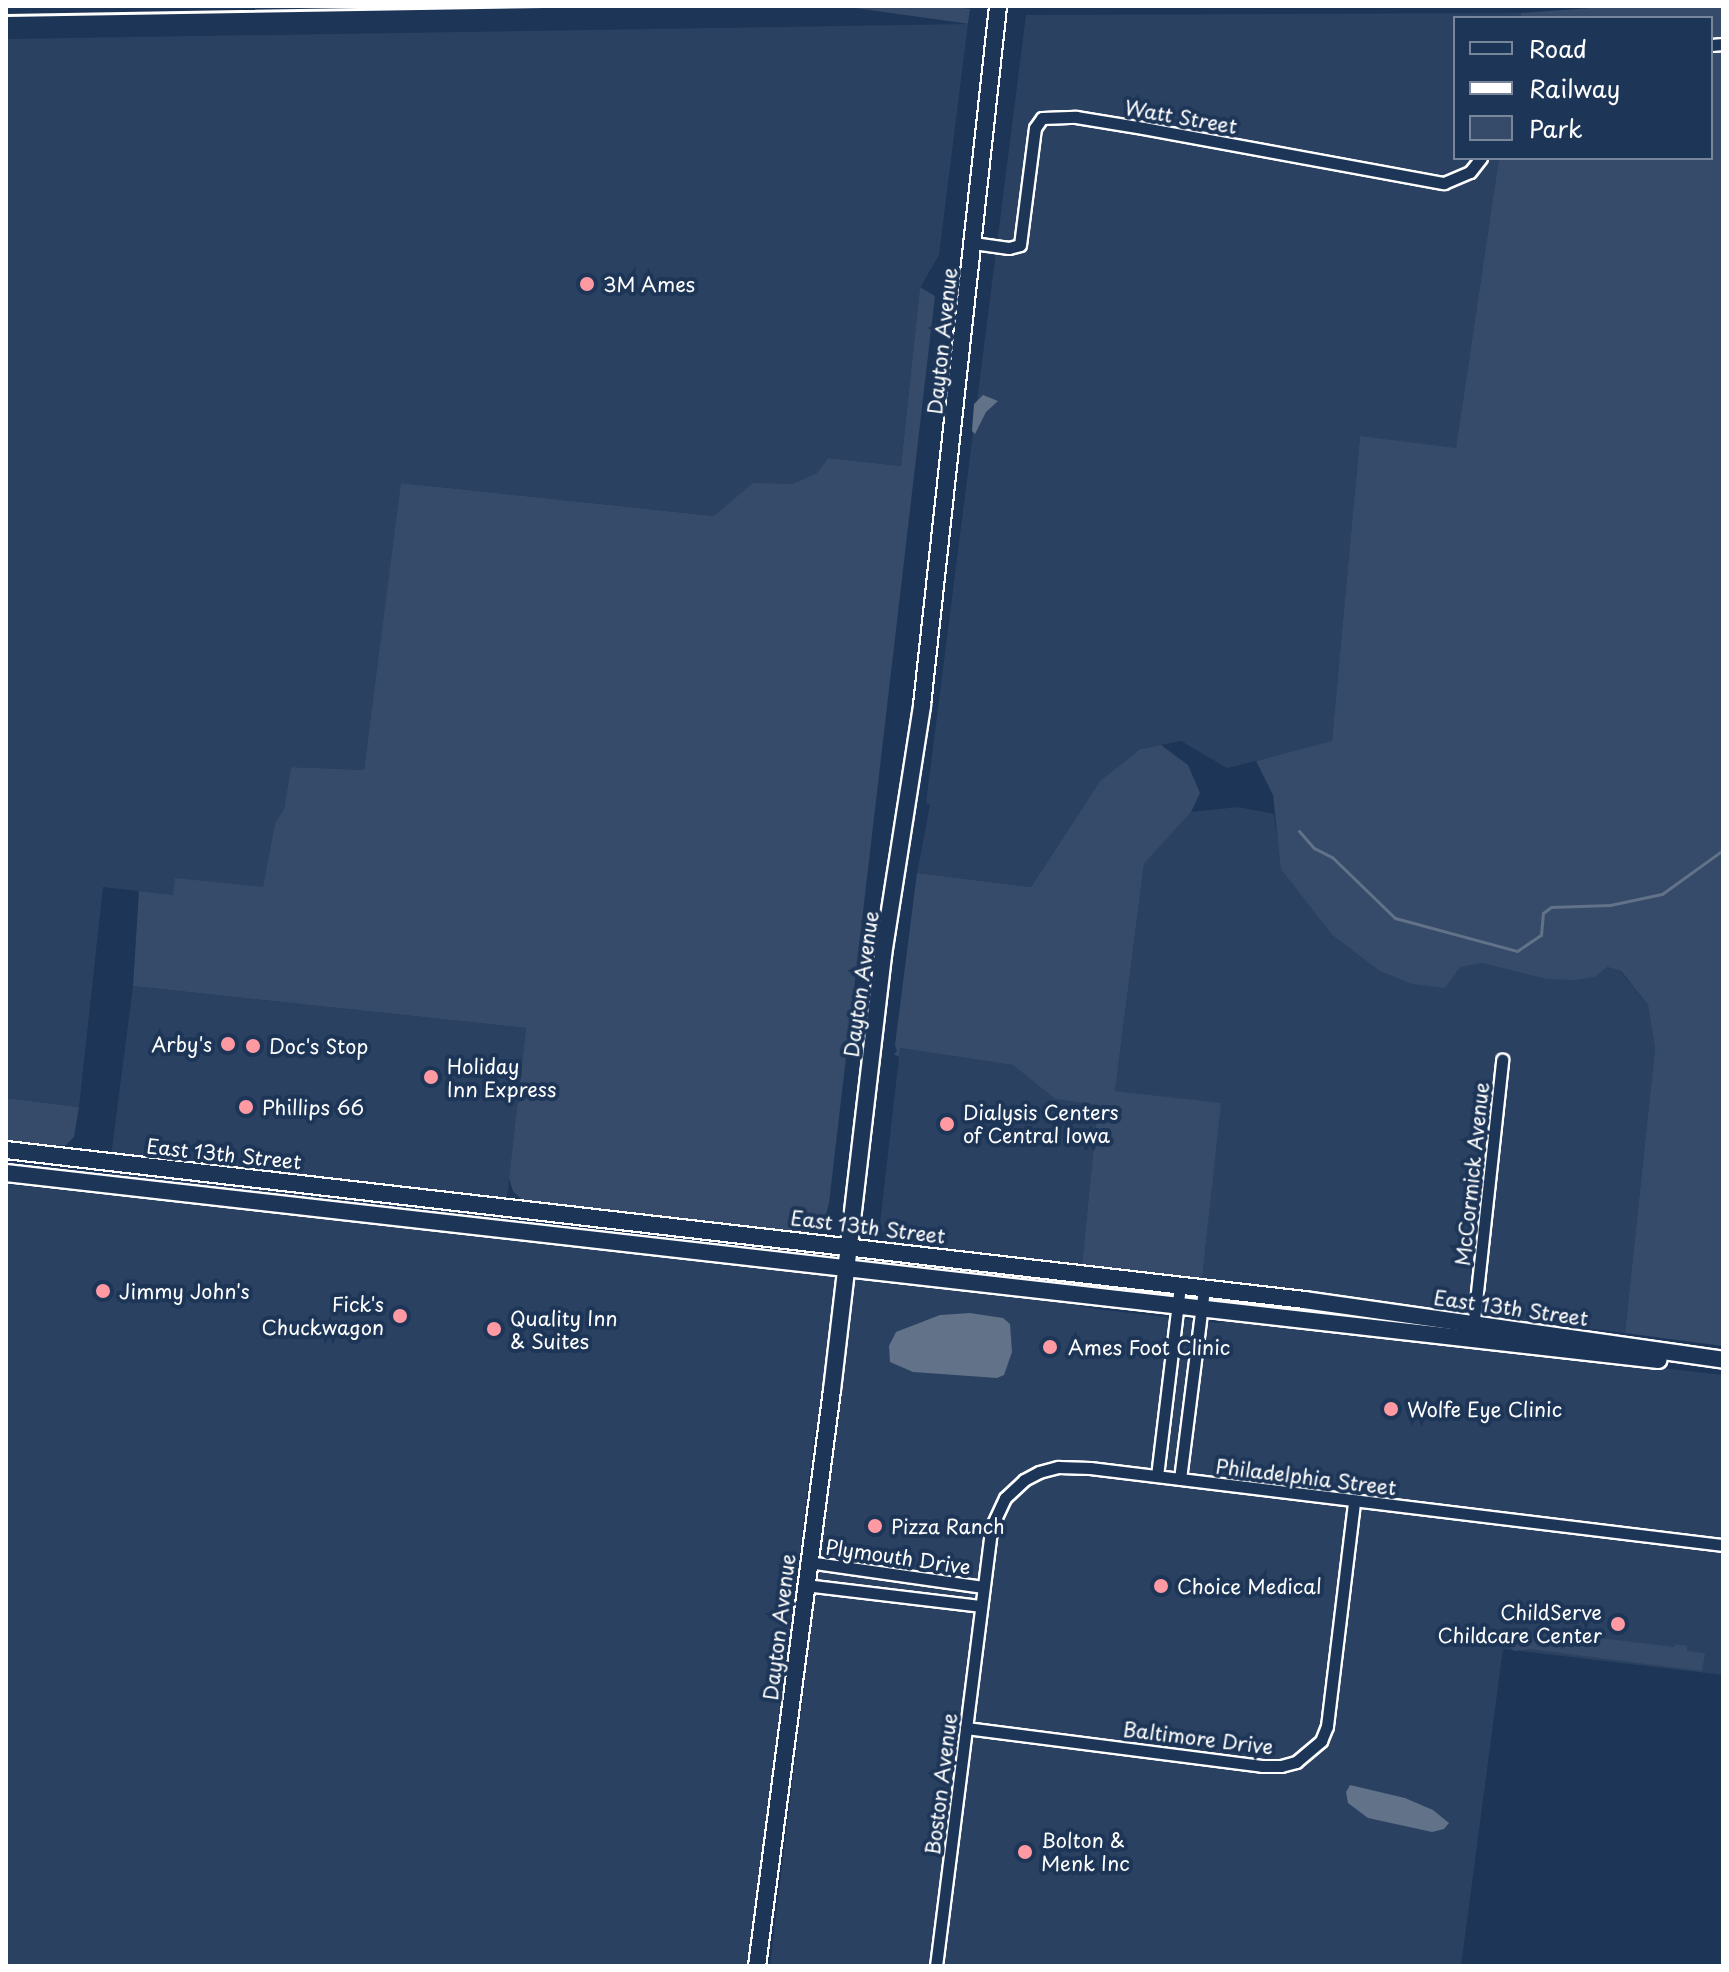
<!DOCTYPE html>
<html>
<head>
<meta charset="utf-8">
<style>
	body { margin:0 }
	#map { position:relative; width:1729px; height:1972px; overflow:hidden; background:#1d3557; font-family:"Playpen Sans",sans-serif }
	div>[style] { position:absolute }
	.built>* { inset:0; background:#2a4161 }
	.green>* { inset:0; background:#364b69; transform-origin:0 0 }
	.water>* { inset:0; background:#617289 }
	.stream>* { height:3px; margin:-1.5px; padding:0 1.5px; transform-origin:1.5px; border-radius:1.5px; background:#617289 }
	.roads { filter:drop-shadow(2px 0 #fff) drop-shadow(-2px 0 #fff) drop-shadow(0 2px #fff) drop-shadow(0 -2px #fff) }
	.street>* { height:11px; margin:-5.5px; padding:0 5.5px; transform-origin:5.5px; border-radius:5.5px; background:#1d3557 }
	.secondary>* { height:16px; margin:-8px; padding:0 8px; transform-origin:8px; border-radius:8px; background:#1d3557 }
	.rail>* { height:3px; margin:-1.5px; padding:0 1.5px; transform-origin:1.5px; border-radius:1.5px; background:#fff }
	.dots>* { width:22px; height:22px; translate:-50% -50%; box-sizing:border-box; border:4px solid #1d3557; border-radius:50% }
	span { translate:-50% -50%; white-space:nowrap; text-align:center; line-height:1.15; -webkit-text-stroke:8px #1d3557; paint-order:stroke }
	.street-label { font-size:20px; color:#fff }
	.poi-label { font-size:20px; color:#fff }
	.left { translate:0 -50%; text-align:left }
	.right { translate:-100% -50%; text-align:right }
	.frame { position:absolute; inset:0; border:8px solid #fff; pointer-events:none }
	.legend { position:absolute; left:1453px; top:16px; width:260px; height:144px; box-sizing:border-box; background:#1d3557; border:2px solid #77869a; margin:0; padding:10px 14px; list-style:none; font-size:24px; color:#fff }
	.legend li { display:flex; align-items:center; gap:16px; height:40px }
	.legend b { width:40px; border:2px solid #77869a }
</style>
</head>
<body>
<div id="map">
	<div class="built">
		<div style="clip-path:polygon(1521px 13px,1521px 18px,1455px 18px,1455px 158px,1499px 158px,1456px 449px,1360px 437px,1332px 742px,1227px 768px,1181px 741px,1140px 749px,1100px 781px,1031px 887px,917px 873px,930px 805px,926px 803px,1026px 15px)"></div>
		<div style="clip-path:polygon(968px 24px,939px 255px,920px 288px,901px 466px,828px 458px,817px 473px,792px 484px,753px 484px,715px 516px,402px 483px,364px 770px,291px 767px,284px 810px,275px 823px,263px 888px,176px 879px,173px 895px,103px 887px,79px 1107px,6px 1098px,6px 39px)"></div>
		<div style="clip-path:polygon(1238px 807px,1274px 814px,1282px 869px,1332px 935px,1378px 970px,1482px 963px,1546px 979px,1607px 967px,1620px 971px,1648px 1005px,1655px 1048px,1625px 1333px,1202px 1280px,1220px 1104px,1115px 1091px,1144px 864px,1191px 812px)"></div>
		<div style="clip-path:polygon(133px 986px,526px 1028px,503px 1234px,1034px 1295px,1095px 1309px,1218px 1323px,1232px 1319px,1723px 1375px,1723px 1675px,1503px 1649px,1461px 1966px,770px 1966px,835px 1433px,815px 1429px,749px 1966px,6px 1966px,6px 1184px,106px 1195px)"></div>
		<div style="clip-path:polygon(900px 1048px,1013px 1065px,1055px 1099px,1098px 1105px,1082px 1264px,885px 1242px,880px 1224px)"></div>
	</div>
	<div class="green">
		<div style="clip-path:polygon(1619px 6px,1723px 6px,1723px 1346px,1625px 1333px,1655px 1048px,1648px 1005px,1621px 971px,1607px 967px,1595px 977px,1574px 980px,1546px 979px,1482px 963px,1460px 967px,1445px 988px,1412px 984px,1378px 970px,1332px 935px,1281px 869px,1273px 795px,1256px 761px,1332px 741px,1360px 436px,1456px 448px,1499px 158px,1711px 158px,1711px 18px,1521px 18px,1521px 13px)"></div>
		<div style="left:970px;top:9px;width:15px;height:964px;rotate:98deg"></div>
		<div style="clip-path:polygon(920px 287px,935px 296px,829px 1203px,822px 1230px,806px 1233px,527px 1202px,520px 1198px,513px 1191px,509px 1178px,526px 1028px,133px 986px,139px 891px,173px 895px,175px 878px,263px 887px,275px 823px,284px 809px,291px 767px,364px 770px,401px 483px,714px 516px,753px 483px,792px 484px,817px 473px,828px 458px,901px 466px)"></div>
		<div style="clip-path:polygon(1161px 745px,1188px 765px,1200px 793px,1191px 812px,1144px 864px,1115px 1091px,1221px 1103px,1202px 1280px,1082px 1264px,1098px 1105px,1055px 1099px,1013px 1065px,900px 1048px,899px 1057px,894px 1054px,897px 1051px,895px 1045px,917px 873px,1031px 887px,1100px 781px,1140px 749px)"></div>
		<div style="clip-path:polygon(6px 1098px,79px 1107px,74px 1137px,66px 1145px,52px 1146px,6px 1140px)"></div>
		<div style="clip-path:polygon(1534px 1630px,1674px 1647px,1675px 1644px,1687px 1646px,1687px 1651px,1705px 1653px,1702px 1671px,1529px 1649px,1514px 1651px,1511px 1648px,1514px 1631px,1523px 1632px,1532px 1640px)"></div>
	</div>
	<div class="water">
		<div style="clip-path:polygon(983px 395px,998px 401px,986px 412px,975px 434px,972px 431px,974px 404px)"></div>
		<div style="clip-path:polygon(970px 1313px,1003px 1318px,1010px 1324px,1012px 1352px,1004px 1375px,997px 1378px,913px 1372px,890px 1362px,889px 1346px,896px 1332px,940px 1315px)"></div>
		<div style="clip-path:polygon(1350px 1785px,1405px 1798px,1433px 1810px,1449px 1823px,1444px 1829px,1432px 1832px,1368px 1818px,1348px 1803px,1346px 1792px)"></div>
	</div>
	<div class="stream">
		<div style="left:1299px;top:831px;width:23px;rotate:49deg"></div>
		<div style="left:1314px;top:848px;width:20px;rotate:27deg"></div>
		<div style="left:1332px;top:857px;width:88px;rotate:44.1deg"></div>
		<div style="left:1395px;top:918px;width:126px;rotate:15.1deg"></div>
		<div style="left:1517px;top:951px;width:29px;rotate:-34deg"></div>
		<div style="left:1541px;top:935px;width:22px;rotate:-85deg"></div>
		<div style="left:1543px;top:913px;width:10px;rotate:-37deg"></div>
		<div style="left:1551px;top:907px;width:59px;rotate:-1.9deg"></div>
		<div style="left:1610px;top:905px;width:53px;rotate:-11.9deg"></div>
		<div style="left:1662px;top:894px;width:75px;rotate:-35.8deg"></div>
	</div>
	<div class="roads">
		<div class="street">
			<div style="left:1711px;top:45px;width:12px;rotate:-5deg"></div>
			<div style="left:973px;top:243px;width:36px;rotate:8deg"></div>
			<div style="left:1009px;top:248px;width:11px;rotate:-15deg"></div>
			<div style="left:1020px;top:245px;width:118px;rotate:-82.7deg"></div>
			<div style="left:1035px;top:128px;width:12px;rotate:-55deg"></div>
			<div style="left:1042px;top:118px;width:34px;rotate:-2deg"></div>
			<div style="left:1076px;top:117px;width:68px;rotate:9.3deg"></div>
			<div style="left:1143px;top:128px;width:306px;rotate:10.4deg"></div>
			<div style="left:1444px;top:183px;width:28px;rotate:-23deg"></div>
			<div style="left:1470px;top:172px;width:18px;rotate:-52deg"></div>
			<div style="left:1473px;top:1329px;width:271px;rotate:-83.8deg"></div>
			<div style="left:1157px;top:1476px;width:192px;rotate:-83.1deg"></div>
			<div style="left:1180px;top:1479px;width:193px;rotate:-82.8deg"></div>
			<div style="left:808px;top:1562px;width:177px;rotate:8.1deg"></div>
			<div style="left:805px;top:1585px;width:176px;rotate:6.8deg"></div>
			<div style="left:966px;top:1728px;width:298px;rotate:7.3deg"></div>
			<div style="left:1262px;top:1766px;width:19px"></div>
			<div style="left:1281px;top:1766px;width:16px;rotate:-15deg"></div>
			<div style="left:1296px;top:1762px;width:33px;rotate:-40deg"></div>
			<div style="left:1321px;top:1741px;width:16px;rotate:-68deg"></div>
			<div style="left:1327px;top:1726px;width:226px;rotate:-83.1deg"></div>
			<div style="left:936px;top:1966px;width:441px;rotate:-82.8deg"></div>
			<div style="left:991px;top:1528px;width:33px;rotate:-65deg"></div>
			<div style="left:1005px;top:1498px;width:26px;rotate:-43deg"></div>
			<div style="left:1024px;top:1480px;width:17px;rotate:-28deg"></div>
			<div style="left:1039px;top:1472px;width:20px;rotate:-15deg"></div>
			<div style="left:1058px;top:1467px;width:32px;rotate:2deg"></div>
			<div style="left:1090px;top:1468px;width:638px;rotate:6.94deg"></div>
		</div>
		<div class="secondary">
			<div style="left:6px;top:1150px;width:1307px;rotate:6.59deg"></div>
			<div style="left:1304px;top:1300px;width:423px;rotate:8.1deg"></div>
			<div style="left:6px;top:1173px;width:1663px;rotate:6.46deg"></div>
			<div style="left:757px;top:1966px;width:581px;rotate:-82.58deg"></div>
			<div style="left:832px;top:1390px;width:438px;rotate:-83.3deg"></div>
			<div style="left:883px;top:955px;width:253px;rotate:-81.1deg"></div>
			<div style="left:922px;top:705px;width:703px;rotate:-83.79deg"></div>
		</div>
	</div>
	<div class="rail">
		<div style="left:6px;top:15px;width:538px;rotate:-0.96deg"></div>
	</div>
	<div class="dots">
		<div style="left:587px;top:284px;background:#ff9aa2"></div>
		<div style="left:228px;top:1044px;background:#ff9aa2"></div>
		<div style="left:253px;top:1046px;background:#ff9aa2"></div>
		<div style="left:431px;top:1077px;background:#ff9aa2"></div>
		<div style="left:246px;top:1107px;background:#ff9aa2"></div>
		<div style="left:947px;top:1124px;background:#ff9aa2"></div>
		<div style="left:103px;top:1291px;background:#ff9aa2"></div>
		<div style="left:400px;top:1316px;background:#ff9aa2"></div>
		<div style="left:494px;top:1329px;background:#ff9aa2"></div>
		<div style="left:1050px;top:1347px;background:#ff9aa2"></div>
		<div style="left:1391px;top:1409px;background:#ff9aa2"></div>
		<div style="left:875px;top:1526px;background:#ff9aa2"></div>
		<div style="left:1161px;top:1586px;background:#ff9aa2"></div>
		<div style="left:1618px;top:1624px;background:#ff9aa2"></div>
		<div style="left:1025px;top:1852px;background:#ff9aa2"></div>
	</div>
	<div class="street-label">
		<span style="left:1181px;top:117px;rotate:10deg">Watt Street</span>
		<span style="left:942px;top:341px;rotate:-84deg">Dayton Avenue</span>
		<span style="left:861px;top:984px;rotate:-82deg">Dayton Avenue</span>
		<span style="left:224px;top:1154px;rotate:6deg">East 13th Street</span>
		<span style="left:1472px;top:1174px;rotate:-84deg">McCormick Avenue</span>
		<span style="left:868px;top:1227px;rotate:7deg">East 13th Street</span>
		<span style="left:1511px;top:1308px;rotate:8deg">East 13th Street</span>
		<span style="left:1306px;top:1477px;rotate:7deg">Philadelphia Street</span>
		<span style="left:898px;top:1557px;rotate:8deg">Plymouth Drive</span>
		<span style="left:779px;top:1627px;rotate:-83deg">Dayton Avenue</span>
		<span style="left:1198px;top:1738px;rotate:7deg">Baltimore Drive</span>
		<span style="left:941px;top:1784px;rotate:-83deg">Boston Avenue</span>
	</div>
	<div class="poi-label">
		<span class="left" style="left:603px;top:284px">3M Ames</span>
		<span class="right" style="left:212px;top:1044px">Arby's</span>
		<span class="left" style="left:269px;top:1046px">Doc's Stop</span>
		<span class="left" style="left:447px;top:1078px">Holiday<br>Inn Express</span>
		<span class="left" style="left:262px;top:1107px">Phillips 66</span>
		<span class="left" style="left:963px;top:1124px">Dialysis Centers<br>of Central Iowa</span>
		<span class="left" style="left:119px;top:1291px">Jimmy John's</span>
		<span class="right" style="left:384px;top:1316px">Fick's<br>Chuckwagon</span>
		<span class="left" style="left:510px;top:1330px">Quality Inn<br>&amp; Suites</span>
		<span class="left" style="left:1068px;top:1347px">Ames Foot Clinic</span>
		<span class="left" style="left:1407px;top:1409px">Wolfe Eye Clinic</span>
		<span class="left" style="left:891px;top:1526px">Pizza Ranch</span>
		<span class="left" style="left:1177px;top:1586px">Choice Medical</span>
		<span class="right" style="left:1602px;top:1624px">ChildServe<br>Childcare Center</span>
		<span class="left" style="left:1041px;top:1852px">Bolton &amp;<br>Menk Inc</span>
	</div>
	<div class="frame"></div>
	<ul class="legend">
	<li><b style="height:10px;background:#1d3557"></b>Road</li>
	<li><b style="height:10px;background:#fff"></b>Railway</li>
	<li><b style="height:22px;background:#364b69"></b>Park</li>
	</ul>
</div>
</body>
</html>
